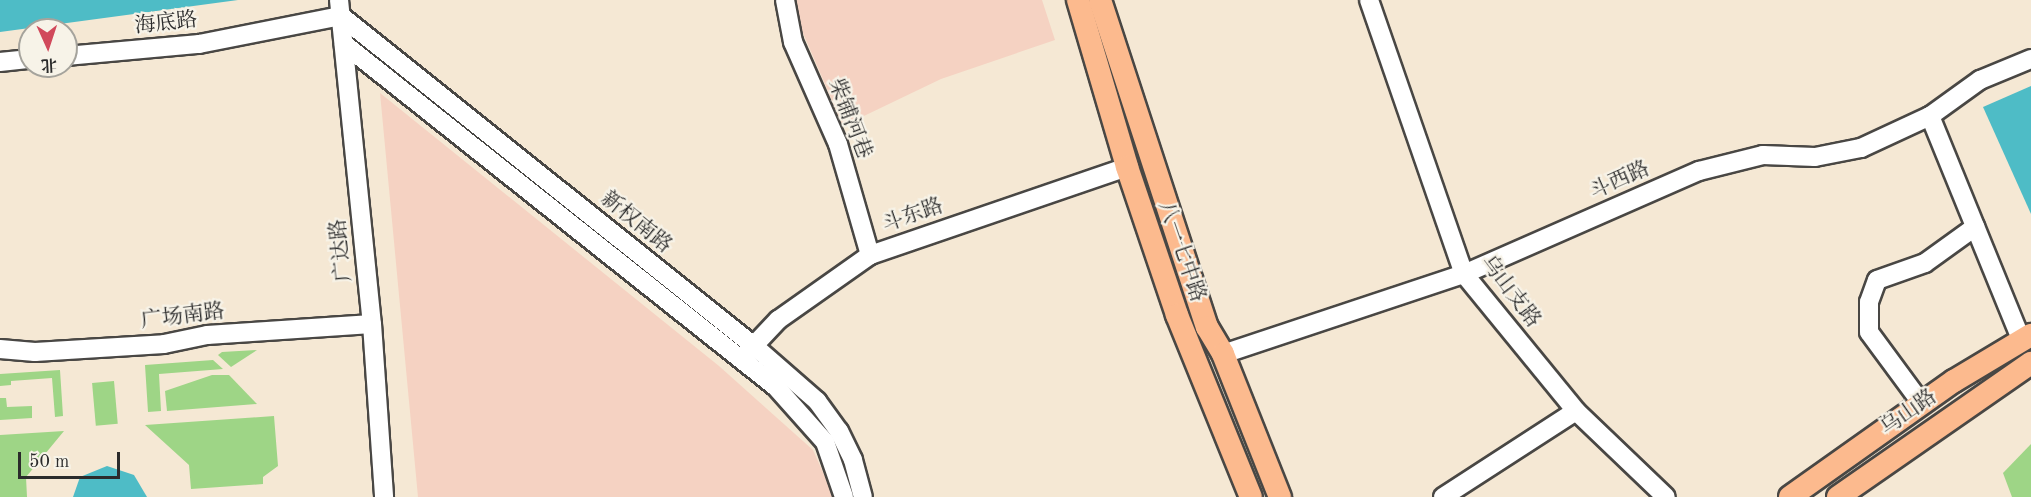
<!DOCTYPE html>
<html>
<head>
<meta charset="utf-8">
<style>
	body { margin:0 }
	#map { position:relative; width:2031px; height:497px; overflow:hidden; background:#f5e8d4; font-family:"Old Standard TT","Noto Serif SC",serif }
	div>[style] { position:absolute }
	.built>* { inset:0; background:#f5d2c2 }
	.green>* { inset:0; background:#9ed586; transform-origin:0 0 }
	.water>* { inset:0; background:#4ebcc6 }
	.roads { filter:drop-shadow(2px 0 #494744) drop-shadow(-2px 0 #494744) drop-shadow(0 2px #494744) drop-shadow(0 -2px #494744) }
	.minor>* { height:18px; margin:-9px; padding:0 9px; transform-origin:9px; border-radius:9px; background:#fff }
	.major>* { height:22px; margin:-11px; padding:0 11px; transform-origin:11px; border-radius:11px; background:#fcba8e }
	span { translate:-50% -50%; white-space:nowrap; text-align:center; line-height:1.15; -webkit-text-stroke:4.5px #f7f3e8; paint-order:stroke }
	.street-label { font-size:21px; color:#2b2b2b }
	.north { position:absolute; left:18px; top:18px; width:60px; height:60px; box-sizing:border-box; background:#f7f3e8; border:2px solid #a5a39c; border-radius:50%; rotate:177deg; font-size:16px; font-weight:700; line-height:24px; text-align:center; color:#2b2b2b }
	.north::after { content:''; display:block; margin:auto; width:21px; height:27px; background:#d1495b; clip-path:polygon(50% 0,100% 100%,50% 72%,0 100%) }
	.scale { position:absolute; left:18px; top:452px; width:102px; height:27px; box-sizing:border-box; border:3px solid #2b2b2b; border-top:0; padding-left:8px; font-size:18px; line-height:21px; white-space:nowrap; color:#2b2b2b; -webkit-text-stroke:4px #f7f3e8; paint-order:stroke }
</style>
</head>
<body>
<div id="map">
	<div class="built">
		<div style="clip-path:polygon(794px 0,1042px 0,1055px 40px,941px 79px,843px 126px,800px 26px)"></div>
		<div style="clip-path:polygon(380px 93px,719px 366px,813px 450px,834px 497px,418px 497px)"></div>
	</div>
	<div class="green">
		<div style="clip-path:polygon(257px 350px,231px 367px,218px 355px,222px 352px)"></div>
		<div style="clip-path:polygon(213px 360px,223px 369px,159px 374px,161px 411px,148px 412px,145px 365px)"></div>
		<div style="clip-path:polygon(60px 370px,63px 416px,55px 417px,52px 378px,11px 381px,11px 385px,0 386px,0 374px)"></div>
		<div style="clip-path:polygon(212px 375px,229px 375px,257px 404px,167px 411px,165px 391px)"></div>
		<div style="left:114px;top:381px;width:43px;height:22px;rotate:85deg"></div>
		<div style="clip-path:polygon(0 398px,6px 398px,7px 407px,32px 406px,32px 418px,0 420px)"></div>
		<div style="clip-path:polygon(274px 416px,278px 466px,263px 477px,263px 484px,191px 489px,189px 465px,145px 425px)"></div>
		<div style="clip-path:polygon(64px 431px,26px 477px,27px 497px,0 497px,0 435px)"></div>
		<div style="clip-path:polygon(2031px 444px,2031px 497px,2012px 497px,2003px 473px)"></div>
	</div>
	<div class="water">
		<div style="clip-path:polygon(0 0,238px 0,0 32px)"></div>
		<div style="clip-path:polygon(2031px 86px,2031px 214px,1983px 107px)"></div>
		<div style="clip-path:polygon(107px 466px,134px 475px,147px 497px,73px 497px,80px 477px)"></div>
	</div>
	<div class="roads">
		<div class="minor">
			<div style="left:339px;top:0;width:326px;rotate:84.2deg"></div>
			<div style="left:372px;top:324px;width:173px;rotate:86deg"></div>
			<div style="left:785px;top:0;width:43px;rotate:79.2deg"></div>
			<div style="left:793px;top:42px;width:111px;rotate:66.2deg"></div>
			<div style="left:838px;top:144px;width:116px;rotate:73.9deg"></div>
			<div style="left:1369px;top:0;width:290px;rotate:70.9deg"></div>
			<div style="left:1464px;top:274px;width:177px;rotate:50.7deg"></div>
			<div style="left:1576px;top:411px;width:124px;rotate:43.7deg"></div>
			<div style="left:344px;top:44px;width:552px;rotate:38.45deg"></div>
			<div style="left:776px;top:387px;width:74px;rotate:48.3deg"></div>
			<div style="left:825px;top:442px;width:58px;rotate:70.9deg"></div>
			<div style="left:66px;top:56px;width:134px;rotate:-5.2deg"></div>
			<div style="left:199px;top:44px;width:145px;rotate:-11.2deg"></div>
			<div style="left:341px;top:16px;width:529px;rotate:38.63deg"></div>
			<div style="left:754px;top:346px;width:84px;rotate:41.1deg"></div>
			<div style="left:817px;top:401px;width:37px;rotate:54deg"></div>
			<div style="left:839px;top:431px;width:32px;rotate:64deg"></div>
			<div style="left:853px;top:460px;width:38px;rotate:75deg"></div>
			<div style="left:0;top:62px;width:30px;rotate:-6deg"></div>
			<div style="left:1930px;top:116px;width:243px;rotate:67.8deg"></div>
			<div style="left:0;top:349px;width:35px;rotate:5deg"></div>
			<div style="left:35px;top:352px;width:129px;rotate:-3.5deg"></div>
			<div style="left:164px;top:344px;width:44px;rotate:-11.8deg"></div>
			<div style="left:207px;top:335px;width:165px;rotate:-3.8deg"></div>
			<div style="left:746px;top:354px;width:47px;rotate:-46.7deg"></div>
			<div style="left:778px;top:320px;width:113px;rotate:-35.2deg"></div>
			<div style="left:870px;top:255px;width:272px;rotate:-18.9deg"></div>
			<div style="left:1223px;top:354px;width:254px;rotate:-18.4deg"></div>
			<div style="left:1464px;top:274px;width:257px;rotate:-23.7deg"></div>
			<div style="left:1699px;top:171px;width:66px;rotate:-14deg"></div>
			<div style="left:1763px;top:155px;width:52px;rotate:2.2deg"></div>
			<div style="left:1815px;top:157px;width:47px;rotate:-11.1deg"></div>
			<div style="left:1861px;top:148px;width:76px;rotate:-24.9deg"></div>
			<div style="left:1930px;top:116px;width:62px;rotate:-35.8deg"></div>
			<div style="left:1980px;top:80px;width:55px;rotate:-22.4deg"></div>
			<div style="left:1922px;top:404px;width:89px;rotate:-126.4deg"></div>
			<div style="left:1869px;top:332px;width:30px;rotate:-90deg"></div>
			<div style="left:1869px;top:302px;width:23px;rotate:-70deg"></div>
			<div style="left:1877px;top:280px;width:51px;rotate:-19.5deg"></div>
			<div style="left:1925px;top:263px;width:62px;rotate:-35.8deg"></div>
			<div style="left:1443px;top:497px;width:158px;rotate:-32.9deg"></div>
		</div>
		<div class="major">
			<div style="left:1078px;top:0;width:174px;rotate:73.6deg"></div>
			<div style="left:1127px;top:167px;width:156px;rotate:71.3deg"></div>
			<div style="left:1177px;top:315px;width:196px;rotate:67.9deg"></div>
			<div style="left:1100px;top:0;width:344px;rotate:71.9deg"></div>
			<div style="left:1207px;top:327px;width:31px;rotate:59deg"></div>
			<div style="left:1223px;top:354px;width:154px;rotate:68.3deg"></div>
			<div style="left:1790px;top:497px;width:201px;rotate:-35.3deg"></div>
			<div style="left:1954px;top:381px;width:90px;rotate:-30.9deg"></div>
			<div style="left:1838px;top:497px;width:235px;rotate:-34.8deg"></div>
		</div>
	</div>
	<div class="street-label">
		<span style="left:166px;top:24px;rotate:-6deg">海底路</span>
		<span style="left:849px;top:119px;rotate:69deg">柴铺河巷</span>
		<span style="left:1620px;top:181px;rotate:-24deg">斗西路</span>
		<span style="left:913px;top:216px;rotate:-19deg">斗东路</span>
		<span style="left:636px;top:223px;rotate:39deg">新权南路</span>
		<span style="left:342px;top:250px;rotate:-96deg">广达路</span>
		<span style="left:1181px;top:252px;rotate:71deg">八一七中路</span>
		<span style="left:1510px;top:292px;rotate:53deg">乌山支路</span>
		<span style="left:183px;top:317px;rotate:-7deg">广场南路</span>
		<span style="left:1909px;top:413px;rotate:-35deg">乌山路</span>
	</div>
	<div class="north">北</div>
	<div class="scale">50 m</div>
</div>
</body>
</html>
